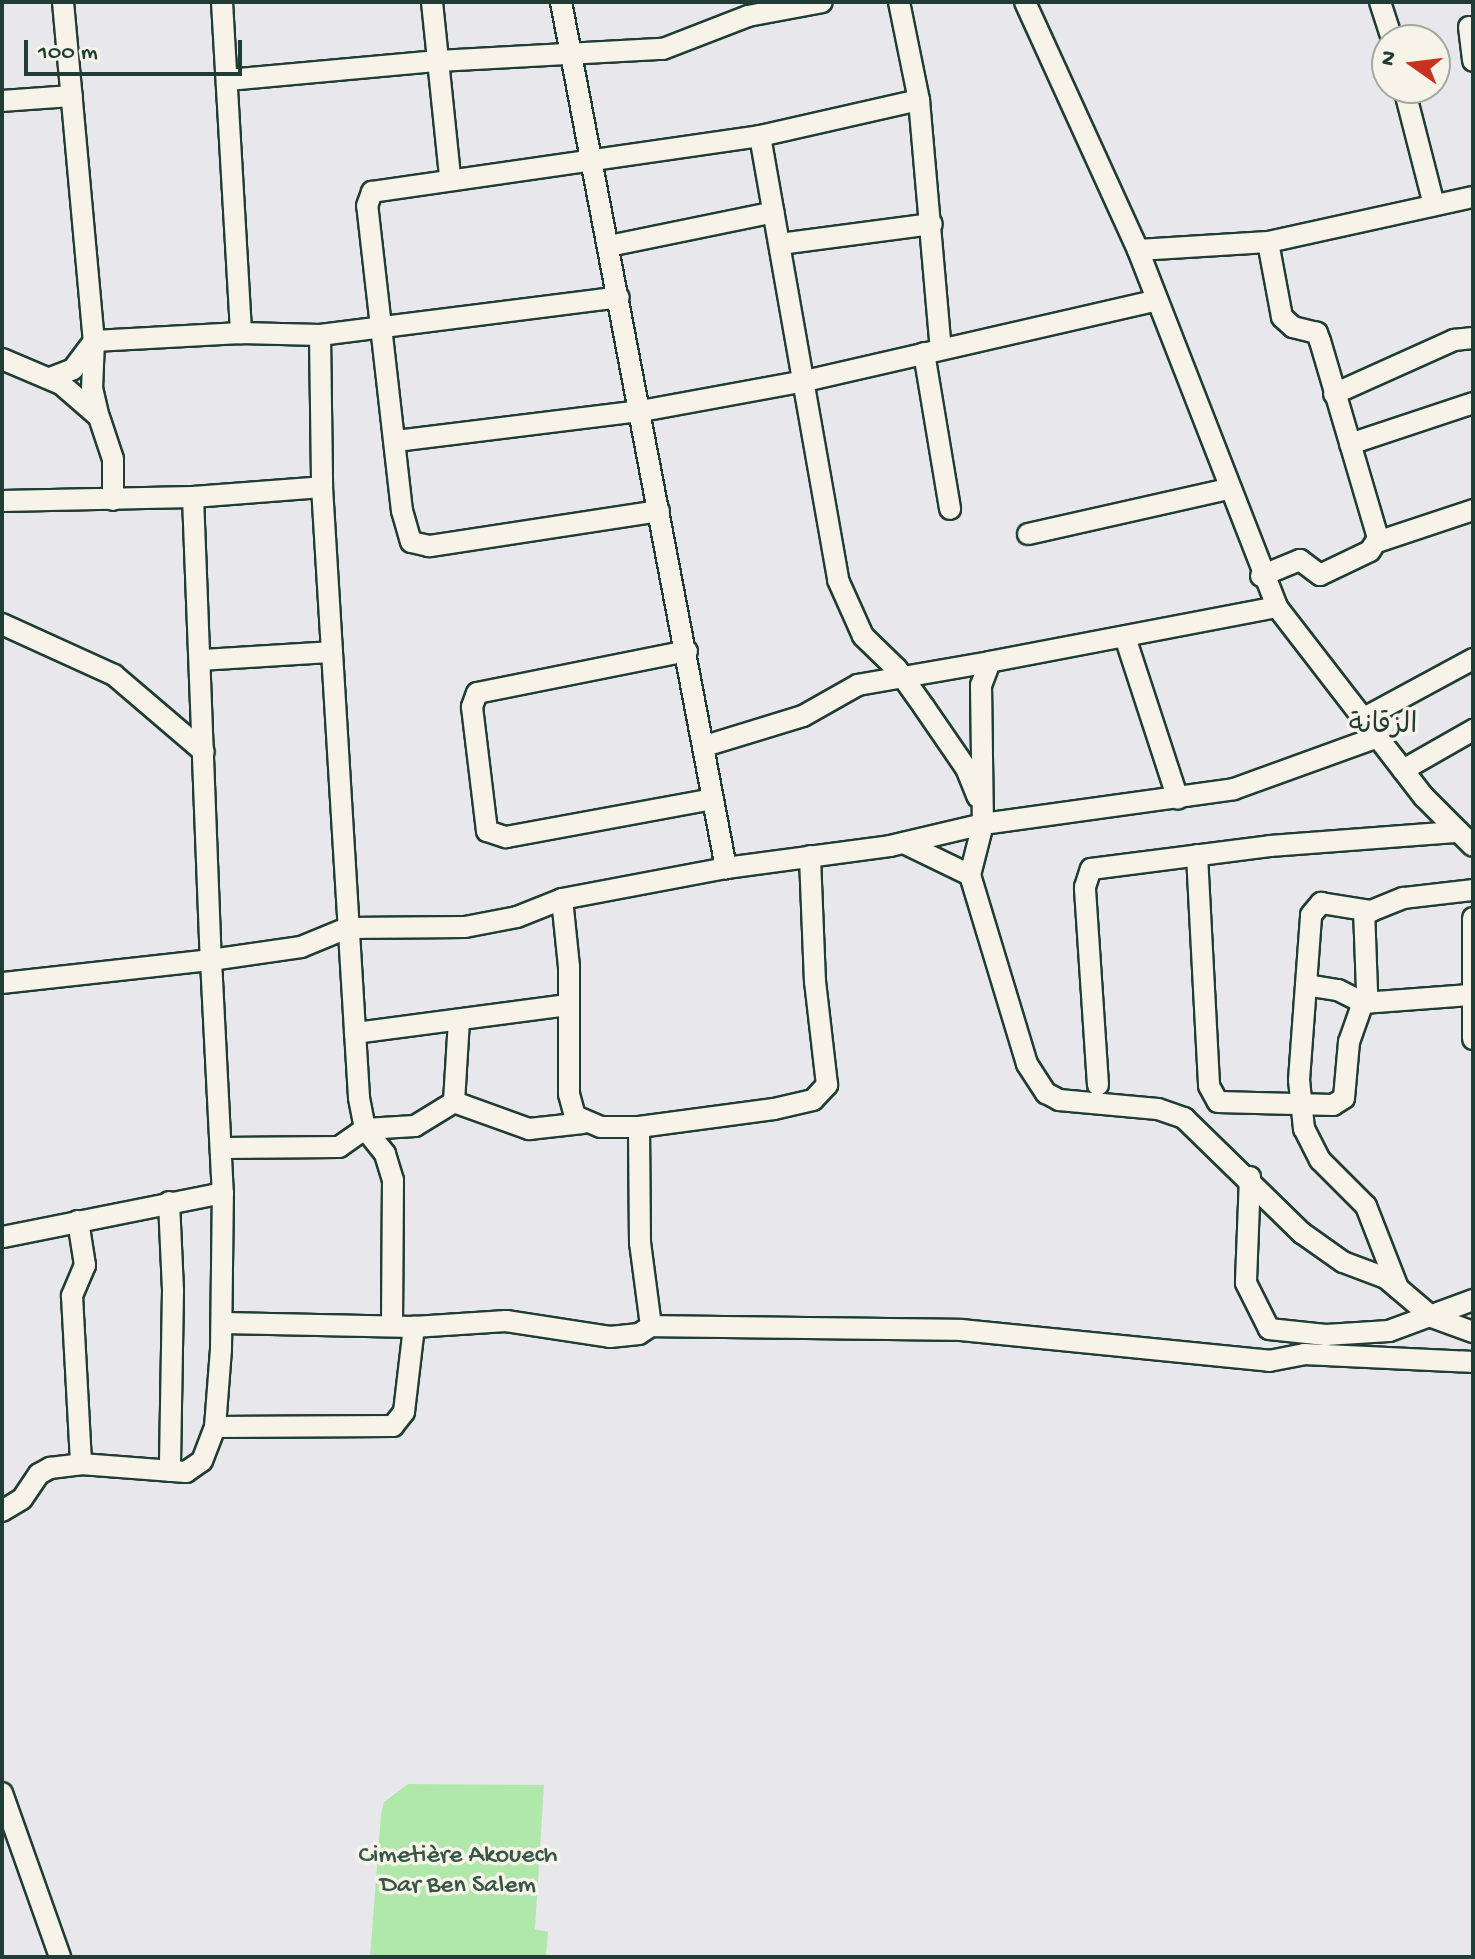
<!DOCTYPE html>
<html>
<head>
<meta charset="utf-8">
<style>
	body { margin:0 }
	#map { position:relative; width:1475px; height:1959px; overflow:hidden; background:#e8e8ec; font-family:"Gochi Hand","Playpen Sans Arabic",sans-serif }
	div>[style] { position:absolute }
	.green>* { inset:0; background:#b0e8ac }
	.roads { filter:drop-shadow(2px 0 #1f3d34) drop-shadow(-2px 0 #1f3d34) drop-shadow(0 2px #1f3d34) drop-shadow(0 -2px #1f3d34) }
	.minor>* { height:20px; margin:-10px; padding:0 10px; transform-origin:10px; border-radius:10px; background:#f7f3e8 }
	span { translate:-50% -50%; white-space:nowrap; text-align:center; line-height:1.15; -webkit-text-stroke:7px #f7f3e8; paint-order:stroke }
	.park-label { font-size:26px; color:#355746 }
	.neighbourhood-label { font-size:28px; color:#1f3d34 }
	.frame { position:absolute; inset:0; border:4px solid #1f3d34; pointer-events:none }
	.north { position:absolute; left:1371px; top:24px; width:80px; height:80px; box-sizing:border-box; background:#f7f3e8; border:2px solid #a1aaa0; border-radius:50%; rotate:284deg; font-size:22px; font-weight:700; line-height:32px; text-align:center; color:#1f3d34 }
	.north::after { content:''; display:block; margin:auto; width:28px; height:36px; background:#c8321e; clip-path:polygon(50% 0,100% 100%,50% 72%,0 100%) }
	.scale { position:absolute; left:24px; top:40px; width:218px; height:36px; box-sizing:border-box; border:4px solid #1f3d34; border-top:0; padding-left:10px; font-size:24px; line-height:28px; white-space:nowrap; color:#1f3d34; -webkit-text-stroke:6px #f7f3e8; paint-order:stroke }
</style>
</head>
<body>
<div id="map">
	<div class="green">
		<div style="clip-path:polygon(408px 1784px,544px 1785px,535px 1929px,548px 1932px,546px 1957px,370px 1957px,381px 1814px,384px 1802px)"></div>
	</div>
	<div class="roads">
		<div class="minor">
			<div style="left:63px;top:2px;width:340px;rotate:84.8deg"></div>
			<div style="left:94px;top:341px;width:147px;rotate:-3.1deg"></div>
			<div style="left:241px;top:333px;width:79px;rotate:1.5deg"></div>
			<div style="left:320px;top:335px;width:301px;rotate:-7.2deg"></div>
			<div style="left:222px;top:2px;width:332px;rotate:86.7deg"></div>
			<div style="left:432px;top:2px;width:176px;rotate:84.1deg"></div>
			<div style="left:561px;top:2px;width:882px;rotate:79.21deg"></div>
			<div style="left:899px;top:2px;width:100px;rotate:78.5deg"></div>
			<div style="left:919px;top:100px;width:250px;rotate:85deg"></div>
			<div style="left:1025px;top:2px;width:273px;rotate:65.5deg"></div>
			<div style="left:1138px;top:250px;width:383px;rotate:68.7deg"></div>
			<div style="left:1277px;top:607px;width:240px;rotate:52.3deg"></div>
			<div style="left:1424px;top:797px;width:69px;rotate:45deg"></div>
			<div style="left:1380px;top:2px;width:40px;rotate:72deg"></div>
			<div style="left:1469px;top:27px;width:34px;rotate:83deg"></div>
			<div style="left:228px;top:80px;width:211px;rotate:-5.2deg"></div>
			<div style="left:438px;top:61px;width:225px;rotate:-3.1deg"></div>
			<div style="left:663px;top:49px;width:91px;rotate:-21.2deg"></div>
			<div style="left:748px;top:16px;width:75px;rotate:-10.7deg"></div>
			<div style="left:1404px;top:88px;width:121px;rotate:75.6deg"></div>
			<div style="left:2px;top:101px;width:70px;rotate:-4.1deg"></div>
			<div style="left:760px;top:136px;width:451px;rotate:80deg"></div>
			<div style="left:838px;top:580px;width:61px;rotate:65.9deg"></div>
			<div style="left:863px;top:636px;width:47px;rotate:44.1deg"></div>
			<div style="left:897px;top:669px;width:47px;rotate:54.6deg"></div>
			<div style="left:924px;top:707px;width:74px;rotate:55.5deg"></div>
			<div style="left:966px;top:768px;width:31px;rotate:68deg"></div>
			<div style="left:780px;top:244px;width:153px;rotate:-7.5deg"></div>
			<div style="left:609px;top:246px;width:168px;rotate:-11.6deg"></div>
			<div style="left:1138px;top:250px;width:130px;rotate:-3.5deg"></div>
			<div style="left:1268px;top:242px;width:210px;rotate:-12.4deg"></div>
			<div style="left:320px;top:335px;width:152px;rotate:89.2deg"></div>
			<div style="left:322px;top:487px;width:612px;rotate:86.53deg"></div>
			<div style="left:359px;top:1098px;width:32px;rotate:79deg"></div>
			<div style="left:365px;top:1129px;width:32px;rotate:51deg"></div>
			<div style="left:385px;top:1154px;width:27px;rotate:73deg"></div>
			<div style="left:393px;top:1180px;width:146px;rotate:90.4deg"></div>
			<div style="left:94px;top:341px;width:47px;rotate:92.4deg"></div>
			<div style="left:92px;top:388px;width:27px;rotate:77deg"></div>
			<div style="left:924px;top:353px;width:158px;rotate:80.5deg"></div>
			<div style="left:2px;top:359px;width:64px;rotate:23deg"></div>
			<div style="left:61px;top:384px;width:50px;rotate:41deg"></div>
			<div style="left:99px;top:417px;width:44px;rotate:71.6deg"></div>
			<div style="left:113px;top:459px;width:41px;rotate:90deg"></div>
			<div style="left:50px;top:378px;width:25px;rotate:-21deg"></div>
			<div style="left:73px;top:369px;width:35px;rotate:-53deg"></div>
			<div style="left:1334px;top:394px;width:132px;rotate:-24.2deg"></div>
			<div style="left:1454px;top:340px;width:19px;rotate:-6deg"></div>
			<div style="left:396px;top:441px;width:247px;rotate:-7deg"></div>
			<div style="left:641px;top:411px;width:167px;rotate:-10.4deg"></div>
			<div style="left:805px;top:381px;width:359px;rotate:-12.9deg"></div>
			<div style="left:1350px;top:444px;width:130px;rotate:-18.4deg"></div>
			<div style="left:193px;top:497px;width:463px;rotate:87.8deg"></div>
			<div style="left:211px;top:960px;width:91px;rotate:-8.2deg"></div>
			<div style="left:301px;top:947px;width:50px;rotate:-22.4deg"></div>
			<div style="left:347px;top:928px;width:118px;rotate:-0.5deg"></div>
			<div style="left:465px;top:927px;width:53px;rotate:-10.9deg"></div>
			<div style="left:517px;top:917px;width:48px;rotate:-21.8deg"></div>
			<div style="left:562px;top:899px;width:167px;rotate:-10.7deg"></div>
			<div style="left:726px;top:868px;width:165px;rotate:-7.6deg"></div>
			<div style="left:890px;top:846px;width:96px;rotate:-13.3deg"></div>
			<div style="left:983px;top:824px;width:253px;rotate:-7.9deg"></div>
			<div style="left:1234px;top:789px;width:153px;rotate:-19.9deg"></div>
			<div style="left:2px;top:501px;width:191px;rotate:-1.2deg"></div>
			<div style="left:193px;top:497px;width:129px;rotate:-4.4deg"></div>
			<div style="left:659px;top:511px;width:233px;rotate:171.3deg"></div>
			<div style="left:429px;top:546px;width:18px;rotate:-167deg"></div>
			<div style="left:411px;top:542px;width:32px;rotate:-106deg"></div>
			<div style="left:402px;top:511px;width:307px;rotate:-96.5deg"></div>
			<div style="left:367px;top:206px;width:15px;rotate:-70deg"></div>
			<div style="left:372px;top:192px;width:392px;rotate:-8.2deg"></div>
			<div style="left:760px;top:136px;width:163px;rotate:-12.8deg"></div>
			<div style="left:1028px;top:534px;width:204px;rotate:-12.7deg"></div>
			<div style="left:1377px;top:542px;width:101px;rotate:-18.4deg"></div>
			<div style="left:1261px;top:576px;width:42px;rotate:-22.3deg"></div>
			<div style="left:1300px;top:560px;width:25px;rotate:37deg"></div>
			<div style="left:1320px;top:575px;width:55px;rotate:-25.6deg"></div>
			<div style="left:1370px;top:551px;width:15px;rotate:-58deg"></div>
			<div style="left:1378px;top:538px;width:205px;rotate:-106.4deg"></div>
			<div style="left:1320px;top:341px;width:9px;rotate:-111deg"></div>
			<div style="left:1317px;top:333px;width:25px;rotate:-166deg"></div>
			<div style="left:1293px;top:327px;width:15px;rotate:-138deg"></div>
			<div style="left:1282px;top:317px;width:76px;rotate:-100.6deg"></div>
			<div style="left:1277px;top:607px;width:292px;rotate:169.2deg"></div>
			<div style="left:990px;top:662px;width:25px;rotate:111deg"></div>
			<div style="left:981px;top:685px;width:139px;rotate:89.2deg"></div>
			<div style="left:983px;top:824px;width:53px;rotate:104.3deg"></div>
			<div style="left:970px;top:875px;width:197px;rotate:73.2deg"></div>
			<div style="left:1027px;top:1064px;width:35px;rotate:57deg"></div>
			<div style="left:1046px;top:1093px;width:15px;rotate:28deg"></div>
			<div style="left:1059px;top:1100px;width:99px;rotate:5.2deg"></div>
			<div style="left:1158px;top:1109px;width:28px;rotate:19deg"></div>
			<div style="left:1184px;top:1118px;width:165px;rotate:44.3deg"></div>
			<div style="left:1302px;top:1233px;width:50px;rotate:35.3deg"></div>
			<div style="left:1343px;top:1262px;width:46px;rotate:20.4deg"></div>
			<div style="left:1386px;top:1278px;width:60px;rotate:40.3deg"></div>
			<div style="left:1432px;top:1317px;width:44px;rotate:20.1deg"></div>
			<div style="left:2px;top:624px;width:123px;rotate:24.5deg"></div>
			<div style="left:114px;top:675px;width:118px;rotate:40.5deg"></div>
			<div style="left:1125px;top:637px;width:170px;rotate:71.9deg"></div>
			<div style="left:687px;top:651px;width:214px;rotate:168.7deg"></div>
			<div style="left:477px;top:693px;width:15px;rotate:110deg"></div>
			<div style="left:472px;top:707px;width:125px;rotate:83.1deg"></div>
			<div style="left:487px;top:831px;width:20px;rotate:18deg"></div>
			<div style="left:506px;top:837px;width:210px;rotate:-10.4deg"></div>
			<div style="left:201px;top:660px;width:131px;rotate:-3.5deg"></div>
			<div style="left:1364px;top:718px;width:124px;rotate:-28.4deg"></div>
			<div style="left:705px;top:746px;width:102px;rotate:-17deg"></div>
			<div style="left:803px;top:716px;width:63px;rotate:-29.4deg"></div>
			<div style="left:858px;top:685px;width:134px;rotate:-9.9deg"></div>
			<div style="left:1403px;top:770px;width:81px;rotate:-29.7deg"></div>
			<div style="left:904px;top:843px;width:73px;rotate:25.9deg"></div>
			<div style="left:1197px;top:855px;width:231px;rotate:87deg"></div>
			<div style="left:1209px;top:1086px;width:18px;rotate:61deg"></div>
			<div style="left:1218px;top:1102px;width:115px;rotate:1.5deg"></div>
			<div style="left:1333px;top:1105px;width:13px;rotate:-32deg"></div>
			<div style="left:1344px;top:1098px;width:56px;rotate:-84.9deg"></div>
			<div style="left:1349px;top:1042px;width:54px;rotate:-70.6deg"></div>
			<div style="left:1367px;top:991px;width:80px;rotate:-92.1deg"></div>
			<div style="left:562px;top:899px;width:68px;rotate:84.1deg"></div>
			<div style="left:569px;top:967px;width:127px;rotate:90deg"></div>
			<div style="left:569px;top:1094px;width:23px;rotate:75deg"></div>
			<div style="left:575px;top:1116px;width:28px;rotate:23deg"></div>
			<div style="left:601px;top:1127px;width:38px"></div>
			<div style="left:639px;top:1127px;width:136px;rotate:-7.6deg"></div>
			<div style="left:774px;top:1109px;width:40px;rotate:-13deg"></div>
			<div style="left:813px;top:1100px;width:21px;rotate:-47deg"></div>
			<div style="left:827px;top:1085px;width:104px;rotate:-96.6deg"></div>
			<div style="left:815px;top:982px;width:126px;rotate:-92.3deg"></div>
			<div style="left:1473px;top:918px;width:121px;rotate:90deg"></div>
			<div style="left:2px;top:983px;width:210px;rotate:-6.3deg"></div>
			<div style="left:211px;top:960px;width:233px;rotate:87.1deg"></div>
			<div style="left:223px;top:1193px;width:225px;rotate:168.7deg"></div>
			<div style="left:1306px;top:985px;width:32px;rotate:9deg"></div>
			<div style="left:1338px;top:990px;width:28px;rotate:27deg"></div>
			<div style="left:1363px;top:1003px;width:107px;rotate:-4.3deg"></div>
			<div style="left:355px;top:1033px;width:214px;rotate:-7.5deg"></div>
			<div style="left:1098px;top:1085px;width:198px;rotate:-93.8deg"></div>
			<div style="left:1085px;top:887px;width:19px;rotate:-72deg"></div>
			<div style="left:1091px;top:869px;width:180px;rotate:-7.3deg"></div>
			<div style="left:1270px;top:846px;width:189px;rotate:-4.3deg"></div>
			<div style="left:454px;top:1102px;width:82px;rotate:-86.5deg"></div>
			<div style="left:221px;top:1148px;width:118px;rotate:-0.5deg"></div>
			<div style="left:339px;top:1147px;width:32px;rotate:-35deg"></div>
			<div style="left:365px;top:1129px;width:50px;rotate:-3.4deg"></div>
			<div style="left:415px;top:1126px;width:46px;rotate:-31.6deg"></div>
			<div style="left:454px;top:1102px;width:80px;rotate:19.8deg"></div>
			<div style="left:529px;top:1129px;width:54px;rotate:-6.3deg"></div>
			<div style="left:1250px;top:1177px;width:106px;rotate:92.2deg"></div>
			<div style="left:1246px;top:1283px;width:51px;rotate:63.4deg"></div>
			<div style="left:1269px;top:1329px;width:57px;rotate:6deg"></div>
			<div style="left:1326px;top:1335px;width:63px;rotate:-3.6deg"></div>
			<div style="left:1389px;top:1331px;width:90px;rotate:-20.3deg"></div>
			<div style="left:169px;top:1202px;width:89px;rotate:87.4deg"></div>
			<div style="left:173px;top:1291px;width:180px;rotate:91deg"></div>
			<div style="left:78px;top:1221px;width:45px;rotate:81deg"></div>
			<div style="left:85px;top:1265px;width:34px;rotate:113deg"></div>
			<div style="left:72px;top:1296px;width:168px;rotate:86.9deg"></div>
			<div style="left:1398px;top:1288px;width:88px;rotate:-111.3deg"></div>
			<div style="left:1366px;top:1206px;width:65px;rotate:-135deg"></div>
			<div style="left:1320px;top:1160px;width:35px;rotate:-117deg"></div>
			<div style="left:1304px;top:1129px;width:49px;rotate:-95.8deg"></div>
			<div style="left:1299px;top:1080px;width:165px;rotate:-85.8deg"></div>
			<div style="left:1311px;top:915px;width:16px;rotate:-50deg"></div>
			<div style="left:1321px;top:903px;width:51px;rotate:9.1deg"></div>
			<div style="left:1371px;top:911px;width:35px;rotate:-22deg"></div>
			<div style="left:1404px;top:898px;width:69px;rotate:-6.6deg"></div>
			<div style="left:223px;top:1323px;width:191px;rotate:1.2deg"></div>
			<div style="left:414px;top:1327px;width:92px;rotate:-3.7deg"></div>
			<div style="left:506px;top:1321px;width:105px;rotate:8.7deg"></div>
			<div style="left:610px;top:1337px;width:29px;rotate:-6deg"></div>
			<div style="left:639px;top:1334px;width:14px;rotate:-34deg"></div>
			<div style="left:651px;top:1326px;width:84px;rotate:-97.5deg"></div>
			<div style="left:640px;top:1243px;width:116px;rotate:-90.5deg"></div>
			<div style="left:651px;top:1326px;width:310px;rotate:0.7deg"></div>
			<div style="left:961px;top:1330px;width:310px;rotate:5.7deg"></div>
			<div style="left:1269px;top:1361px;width:36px;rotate:-11deg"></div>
			<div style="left:1304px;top:1354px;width:169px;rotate:2.7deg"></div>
			<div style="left:215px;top:1427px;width:178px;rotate:-0.3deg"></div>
			<div style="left:393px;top:1426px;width:18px;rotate:-52deg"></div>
			<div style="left:404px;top:1412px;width:86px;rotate:-83.3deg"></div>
			<div style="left:2px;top:1511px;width:23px;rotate:-31deg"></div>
			<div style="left:22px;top:1499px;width:30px;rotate:-56deg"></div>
			<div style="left:39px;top:1474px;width:13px;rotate:-29deg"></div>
			<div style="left:50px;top:1468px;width:31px;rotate:-7deg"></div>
			<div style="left:81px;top:1464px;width:105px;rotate:4.4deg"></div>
			<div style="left:186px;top:1472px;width:19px;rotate:-35deg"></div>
			<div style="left:202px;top:1461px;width:36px;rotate:-69deg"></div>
			<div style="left:215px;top:1427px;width:78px;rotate:-85.6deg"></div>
			<div style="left:221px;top:1349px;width:156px;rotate:-89.3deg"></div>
			<div style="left:2px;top:1793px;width:174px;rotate:70.5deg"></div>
		</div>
	</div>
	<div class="park-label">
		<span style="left:458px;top:1872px">Cimetière Akouech<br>Dar Ben Salem</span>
	</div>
	<div class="neighbourhood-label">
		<span style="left:1383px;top:727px">الزقانة</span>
	</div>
	<div class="frame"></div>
	<div class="north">N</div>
	<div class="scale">100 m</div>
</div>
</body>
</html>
